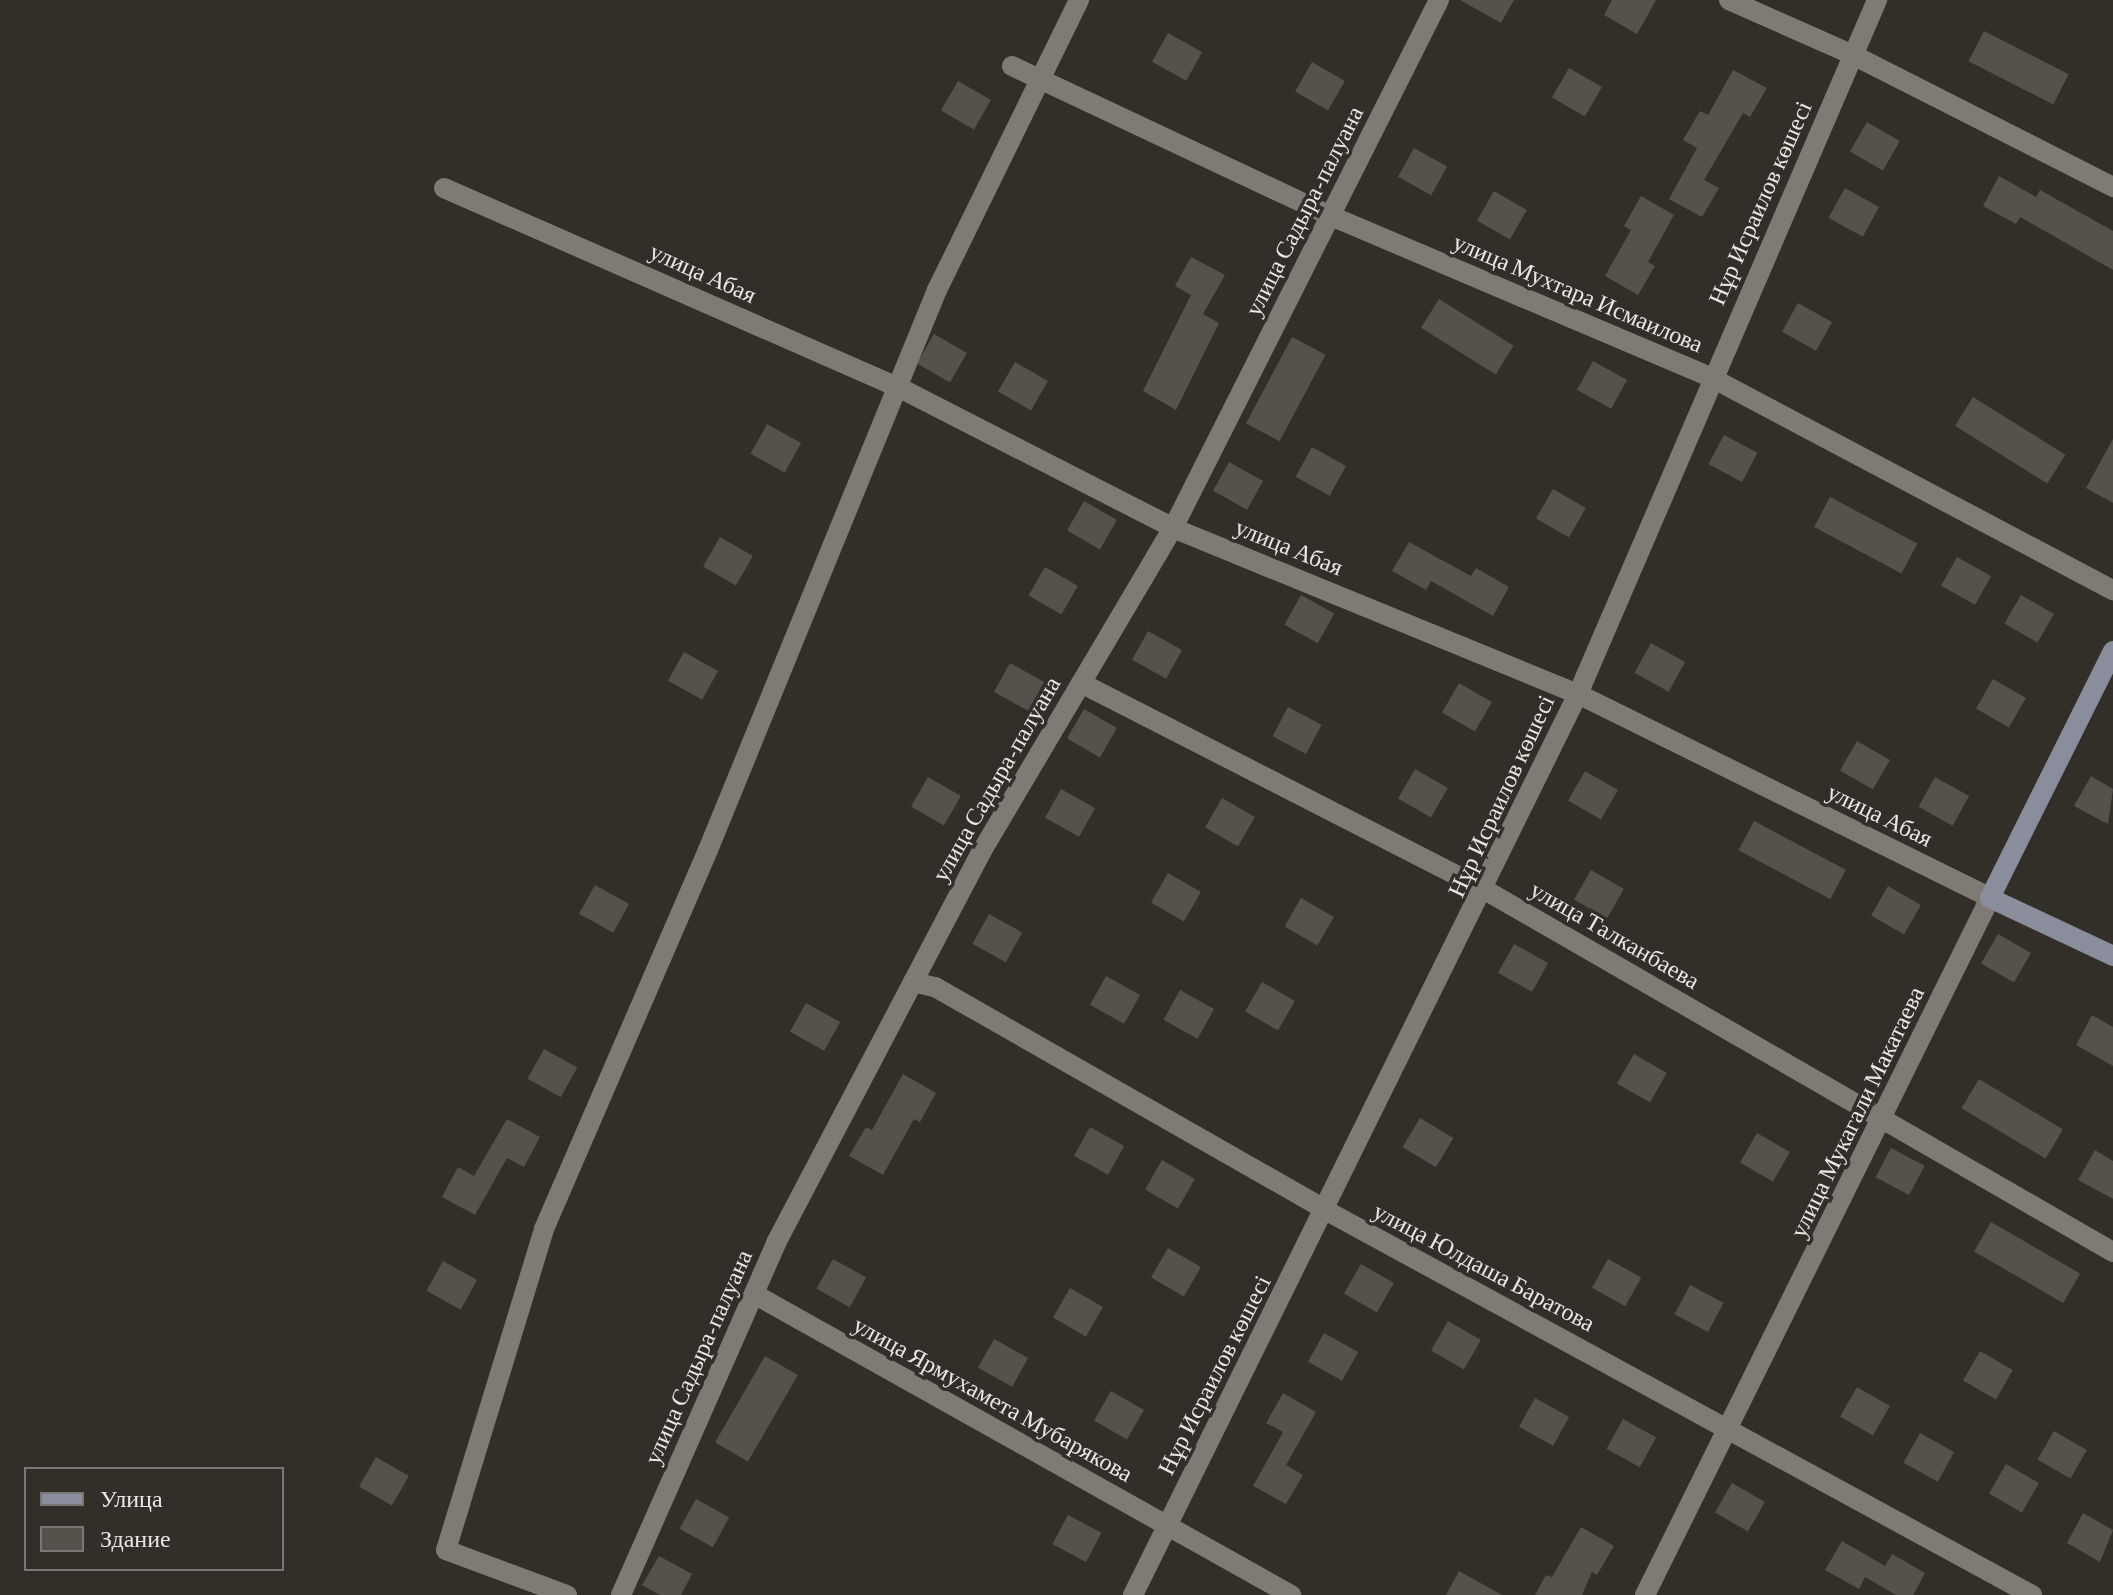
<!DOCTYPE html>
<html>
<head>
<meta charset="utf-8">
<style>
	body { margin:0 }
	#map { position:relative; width:2113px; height:1595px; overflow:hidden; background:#322e28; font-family:"Crimson Pro",serif }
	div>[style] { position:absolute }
	.building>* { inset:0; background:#56514b; transform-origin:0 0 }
	.street>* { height:20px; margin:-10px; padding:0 10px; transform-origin:10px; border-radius:10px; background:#7f7a73 }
	.secondary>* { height:20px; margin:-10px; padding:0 10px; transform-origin:10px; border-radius:10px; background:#8a8d9c }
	span { translate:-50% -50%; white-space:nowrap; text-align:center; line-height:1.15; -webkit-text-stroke:7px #322e28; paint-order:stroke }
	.street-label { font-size:24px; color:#e9e7e3 }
	.legend { position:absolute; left:24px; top:1467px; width:260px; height:104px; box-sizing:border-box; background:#322e28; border:2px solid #7b7873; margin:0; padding:10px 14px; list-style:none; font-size:24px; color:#e9e7e3 }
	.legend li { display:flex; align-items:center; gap:16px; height:40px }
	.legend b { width:40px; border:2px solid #7b7873 }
</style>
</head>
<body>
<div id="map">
	<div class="building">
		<div style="clip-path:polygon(1460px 0,1514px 0,1501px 23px)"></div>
		<div style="clip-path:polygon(1612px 0,1656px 0,1637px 34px,1604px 15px)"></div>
		<div style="left:1984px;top:31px;width:95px;height:34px;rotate:27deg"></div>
		<div style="left:1168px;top:33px;width:39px;height:33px;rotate:29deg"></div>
		<div style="left:1312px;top:62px;width:38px;height:34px;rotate:30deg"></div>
		<div style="left:1569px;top:68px;width:38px;height:34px;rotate:30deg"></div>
		<div style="clip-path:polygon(1733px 70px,1767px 88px,1750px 117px,1743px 113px,1704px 180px,1719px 188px,1702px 217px,1669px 199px,1697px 148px,1683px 140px,1700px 111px,1708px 115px)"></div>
		<div style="left:958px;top:81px;width:38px;height:34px;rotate:30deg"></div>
		<div style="left:1867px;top:122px;width:38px;height:34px;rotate:30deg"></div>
		<div style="left:1414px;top:148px;width:38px;height:33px;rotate:29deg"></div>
		<div style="clip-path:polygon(1999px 176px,2036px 197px,2040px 190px,2113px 231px,2113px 270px,2020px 217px,2016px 224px,1983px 206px)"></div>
		<div style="left:1845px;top:188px;width:39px;height:34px;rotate:29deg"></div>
		<div style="left:1494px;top:191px;width:38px;height:34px;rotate:30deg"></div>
		<div style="clip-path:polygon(1641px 196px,1674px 215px,1648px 262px,1655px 266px,1638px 295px,1605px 276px,1631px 230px,1624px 226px)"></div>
		<div style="clip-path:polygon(1191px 257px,1225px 275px,1203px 314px,1219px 323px,1176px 410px,1143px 391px,1191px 295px,1175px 286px)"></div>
		<div style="left:1439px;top:299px;width:88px;height:34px;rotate:32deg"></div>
		<div style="left:1798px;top:303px;width:39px;height:33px;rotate:29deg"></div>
		<div style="left:934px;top:334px;width:38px;height:34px;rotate:30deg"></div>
		<div style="left:1292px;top:337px;width:38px;height:98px;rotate:28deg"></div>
		<div style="left:1593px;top:361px;width:39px;height:33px;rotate:29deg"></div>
		<div style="left:1015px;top:362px;width:38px;height:34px;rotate:30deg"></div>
		<div style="left:1973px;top:397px;width:109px;height:34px;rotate:32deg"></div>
		<div style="left:767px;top:424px;width:39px;height:34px;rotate:29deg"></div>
		<div style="left:1724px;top:435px;width:38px;height:33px;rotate:28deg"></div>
		<div style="clip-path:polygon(2113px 439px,2113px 503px,2086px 488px)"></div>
		<div style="left:1312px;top:447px;width:39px;height:34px;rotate:29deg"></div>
		<div style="left:1229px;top:462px;width:39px;height:33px;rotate:29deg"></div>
		<div style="left:1553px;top:489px;width:38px;height:34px;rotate:30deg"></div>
		<div style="left:1830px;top:497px;width:99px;height:34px;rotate:28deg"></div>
		<div style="left:1084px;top:501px;width:38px;height:34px;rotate:30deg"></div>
		<div style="left:720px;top:537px;width:38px;height:34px;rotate:30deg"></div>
		<div style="clip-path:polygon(1409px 542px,1471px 576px,1476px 568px,1509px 587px,1493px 616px,1431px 581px,1426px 590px,1392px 571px)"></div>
		<div style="left:1957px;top:557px;width:39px;height:33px;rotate:29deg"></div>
		<div style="left:1045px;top:567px;width:38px;height:33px;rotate:30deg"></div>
		<div style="left:1301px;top:595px;width:38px;height:34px;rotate:29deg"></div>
		<div style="left:2021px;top:595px;width:38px;height:33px;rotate:30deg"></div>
		<div style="left:1148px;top:631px;width:39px;height:33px;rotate:29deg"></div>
		<div style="left:1651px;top:643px;width:39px;height:34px;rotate:29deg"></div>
		<div style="left:684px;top:652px;width:39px;height:33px;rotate:29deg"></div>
		<div style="left:1010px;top:663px;width:39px;height:33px;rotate:29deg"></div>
		<div style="left:1993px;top:679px;width:38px;height:34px;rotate:30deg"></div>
		<div style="left:1459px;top:683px;width:38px;height:34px;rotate:30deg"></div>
		<div style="left:1288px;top:707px;width:38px;height:33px;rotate:28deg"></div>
		<div style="left:1084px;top:709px;width:38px;height:34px;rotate:30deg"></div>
		<div style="left:1857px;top:741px;width:38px;height:34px;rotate:30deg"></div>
		<div style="left:1415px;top:769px;width:38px;height:34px;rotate:30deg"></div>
		<div style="left:1585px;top:771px;width:38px;height:34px;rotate:30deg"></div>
		<div style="clip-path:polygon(2091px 776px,2113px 789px,2108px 824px,2074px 806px)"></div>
		<div style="left:928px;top:777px;width:38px;height:34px;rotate:30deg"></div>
		<div style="left:1935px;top:777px;width:39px;height:34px;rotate:29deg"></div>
		<div style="left:1061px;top:789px;width:39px;height:33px;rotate:29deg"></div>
		<div style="left:1222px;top:798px;width:38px;height:34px;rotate:30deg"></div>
		<div style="left:1754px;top:821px;width:104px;height:33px;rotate:28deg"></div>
		<div style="left:1591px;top:870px;width:38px;height:34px;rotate:30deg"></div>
		<div style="left:1168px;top:873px;width:38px;height:34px;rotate:30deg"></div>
		<div style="left:595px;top:885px;width:39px;height:33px;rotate:29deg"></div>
		<div style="left:1888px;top:886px;width:38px;height:34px;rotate:30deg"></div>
		<div style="left:1301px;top:898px;width:38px;height:33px;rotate:30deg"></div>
		<div style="left:989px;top:914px;width:38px;height:34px;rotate:29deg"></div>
		<div style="left:1998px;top:934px;width:38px;height:34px;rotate:30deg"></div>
		<div style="left:1514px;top:944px;width:39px;height:33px;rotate:29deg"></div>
		<div style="left:1106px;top:976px;width:39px;height:33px;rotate:29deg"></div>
		<div style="left:1262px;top:982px;width:38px;height:34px;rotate:30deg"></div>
		<div style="left:1180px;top:990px;width:39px;height:34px;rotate:29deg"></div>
		<div style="left:806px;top:1003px;width:39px;height:33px;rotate:29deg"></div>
		<div style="clip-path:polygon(2092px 1015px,2113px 1027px,2113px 1066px,2076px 1045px)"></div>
		<div style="left:544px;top:1049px;width:38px;height:34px;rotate:29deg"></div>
		<div style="left:1634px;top:1054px;width:38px;height:34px;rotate:30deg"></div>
		<div style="clip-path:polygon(903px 1074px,936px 1093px,920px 1122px,914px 1119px,883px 1175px,849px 1156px,866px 1127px,872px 1130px)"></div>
		<div style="left:1979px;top:1079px;width:98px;height:34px;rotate:31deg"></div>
		<div style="left:1420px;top:1118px;width:39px;height:34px;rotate:31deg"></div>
		<div style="clip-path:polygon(507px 1119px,540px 1137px,524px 1167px,507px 1158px,475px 1215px,442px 1197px,458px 1167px,474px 1176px)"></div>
		<div style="left:1090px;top:1127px;width:39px;height:33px;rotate:29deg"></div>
		<div style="left:1757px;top:1133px;width:38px;height:34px;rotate:30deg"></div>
		<div style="left:1891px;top:1148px;width:38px;height:33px;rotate:28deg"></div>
		<div style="clip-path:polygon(2095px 1150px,2113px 1161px,2113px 1199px,2078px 1180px)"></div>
		<div style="left:1162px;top:1160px;width:38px;height:34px;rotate:30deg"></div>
		<div style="left:1991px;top:1222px;width:103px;height:34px;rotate:30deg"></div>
		<div style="left:1168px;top:1248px;width:38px;height:34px;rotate:30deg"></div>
		<div style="left:833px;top:1259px;width:38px;height:34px;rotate:29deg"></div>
		<div style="left:1608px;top:1259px;width:38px;height:33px;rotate:29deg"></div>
		<div style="left:443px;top:1261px;width:39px;height:34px;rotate:29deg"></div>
		<div style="left:1361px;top:1264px;width:38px;height:34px;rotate:30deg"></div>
		<div style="left:1690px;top:1285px;width:38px;height:33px;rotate:28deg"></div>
		<div style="left:1070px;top:1288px;width:38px;height:34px;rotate:30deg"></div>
		<div style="left:1448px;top:1321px;width:38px;height:34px;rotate:30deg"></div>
		<div style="left:1324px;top:1333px;width:39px;height:33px;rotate:29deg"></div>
		<div style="left:994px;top:1339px;width:39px;height:33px;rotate:29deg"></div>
		<div style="left:1980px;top:1351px;width:38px;height:34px;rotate:30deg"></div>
		<div style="left:765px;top:1356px;width:38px;height:100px;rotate:30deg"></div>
		<div style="left:1857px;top:1387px;width:38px;height:34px;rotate:30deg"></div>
		<div style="left:1111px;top:1391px;width:38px;height:34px;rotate:30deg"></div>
		<div style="clip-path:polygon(1283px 1393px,1316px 1412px,1286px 1465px,1303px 1475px,1286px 1504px,1253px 1486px,1283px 1432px,1266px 1423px)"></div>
		<div style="left:1535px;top:1398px;width:39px;height:33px;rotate:29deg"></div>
		<div style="left:1623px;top:1419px;width:38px;height:34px;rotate:29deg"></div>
		<div style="left:2054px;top:1431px;width:38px;height:33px;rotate:30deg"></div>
		<div style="left:1920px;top:1433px;width:39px;height:34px;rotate:29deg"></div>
		<div style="left:376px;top:1457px;width:38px;height:34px;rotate:30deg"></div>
		<div style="left:2006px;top:1464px;width:38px;height:34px;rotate:30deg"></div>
		<div style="left:1732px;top:1483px;width:38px;height:34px;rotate:30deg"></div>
		<div style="left:696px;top:1499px;width:38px;height:34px;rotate:29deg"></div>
		<div style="clip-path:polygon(2083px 1513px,2113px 1530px,2100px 1562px,2067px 1543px)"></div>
		<div style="left:1068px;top:1515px;width:38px;height:33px;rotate:28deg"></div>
		<div style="clip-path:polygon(1581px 1527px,1614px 1546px,1597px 1575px,1592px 1572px,1582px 1595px,1535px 1595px,1546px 1575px,1552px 1577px)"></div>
		<div style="clip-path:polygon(1842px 1541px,1885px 1566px,1892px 1554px,1925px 1573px,1913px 1595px,1896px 1595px,1865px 1577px,1859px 1589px,1825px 1570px)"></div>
		<div style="clip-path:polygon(659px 1556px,692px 1574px,681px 1595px,660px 1595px,642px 1585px)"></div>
		<div style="clip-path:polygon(1459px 1571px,1502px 1595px,1446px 1595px)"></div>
	</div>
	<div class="street">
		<div style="left:1729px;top:0;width:136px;rotate:23.9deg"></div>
		<div style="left:1853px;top:55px;width:292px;rotate:26.9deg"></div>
		<div style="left:1012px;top:66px;width:353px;rotate:25.2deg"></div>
		<div style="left:1331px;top:216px;width:414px;rotate:23deg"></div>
		<div style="left:1712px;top:378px;width:454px;rotate:27.9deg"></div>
		<div style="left:444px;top:188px;width:496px;rotate:23.7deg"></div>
		<div style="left:898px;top:387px;width:309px;rotate:27.1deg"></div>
		<div style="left:1173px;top:528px;width:438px;rotate:22.3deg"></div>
		<div style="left:1578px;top:694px;width:460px;rotate:26.3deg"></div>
		<div style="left:1990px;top:898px;width:778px;rotate:116.33deg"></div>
		<div style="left:1081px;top:683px;width:454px;rotate:27.1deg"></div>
		<div style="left:1485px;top:890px;width:725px;rotate:29.96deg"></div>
		<div style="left:913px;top:982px;width:23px;rotate:13deg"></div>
		<div style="left:935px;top:987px;width:451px;rotate:29.7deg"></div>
		<div style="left:1327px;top:1211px;width:803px;rotate:28.58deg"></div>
		<div style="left:754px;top:1294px;width:616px;rotate:29.27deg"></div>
		<div style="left:567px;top:1595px;width:129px;rotate:-159.6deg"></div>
		<div style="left:446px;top:1550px;width:336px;rotate:-73deg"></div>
		<div style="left:544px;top:1229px;width:413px;rotate:-66.6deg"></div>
		<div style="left:708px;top:850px;width:605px;rotate:-67.76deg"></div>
		<div style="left:937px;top:290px;width:323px;rotate:-63.9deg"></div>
		<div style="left:621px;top:1595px;width:385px;rotate:-66.2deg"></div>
		<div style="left:776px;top:1243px;width:445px;rotate:-62.3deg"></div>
		<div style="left:983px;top:849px;width:373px;rotate:-59.4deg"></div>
		<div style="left:1173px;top:528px;width:591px;rotate:-63.26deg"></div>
		<div style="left:1133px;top:1595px;width:1005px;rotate:-63.72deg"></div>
		<div style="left:1578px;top:694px;width:756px;rotate:-66.69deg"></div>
	</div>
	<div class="secondary">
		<div style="left:2113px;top:651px;width:276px;rotate:116.5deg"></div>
		<div style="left:1990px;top:898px;width:136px;rotate:25.2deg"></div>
	</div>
	<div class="street-label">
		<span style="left:1760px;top:203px;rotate:-66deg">Нұр Исраилов көшесі</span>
		<span style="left:1304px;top:211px;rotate:-63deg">улица Садыра-палуана</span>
		<span style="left:703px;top:273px;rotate:24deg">улица Абая</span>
		<span style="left:1578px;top:293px;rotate:23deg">улица Мухтара Исмаилова</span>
		<span style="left:1289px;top:547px;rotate:22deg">улица Абая</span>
		<span style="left:996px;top:779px;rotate:-60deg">улица Садыра-палуана</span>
		<span style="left:1501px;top:796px;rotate:-65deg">Нұр Исраилов көшесі</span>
		<span style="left:1880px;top:815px;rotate:26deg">улица Абая</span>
		<span style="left:1615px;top:935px;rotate:30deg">улица Талканбаева</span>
		<span style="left:1857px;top:1112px;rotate:-64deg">улица Мукагали Макатаева</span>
		<span style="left:1484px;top:1267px;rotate:28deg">улица Юлдаша Баратова</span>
		<span style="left:698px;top:1357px;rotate:-66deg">улица Садыра-палуана</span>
		<span style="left:1214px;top:1375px;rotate:-63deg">Нұр Исраилов көшесі</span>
		<span style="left:993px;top:1399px;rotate:29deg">улица Ярмухамета Мубарякова</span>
	</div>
	<ul class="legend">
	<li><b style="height:10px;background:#8a8d9c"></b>Улица</li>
	<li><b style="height:22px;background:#56514b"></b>Здание</li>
	</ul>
</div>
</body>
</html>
